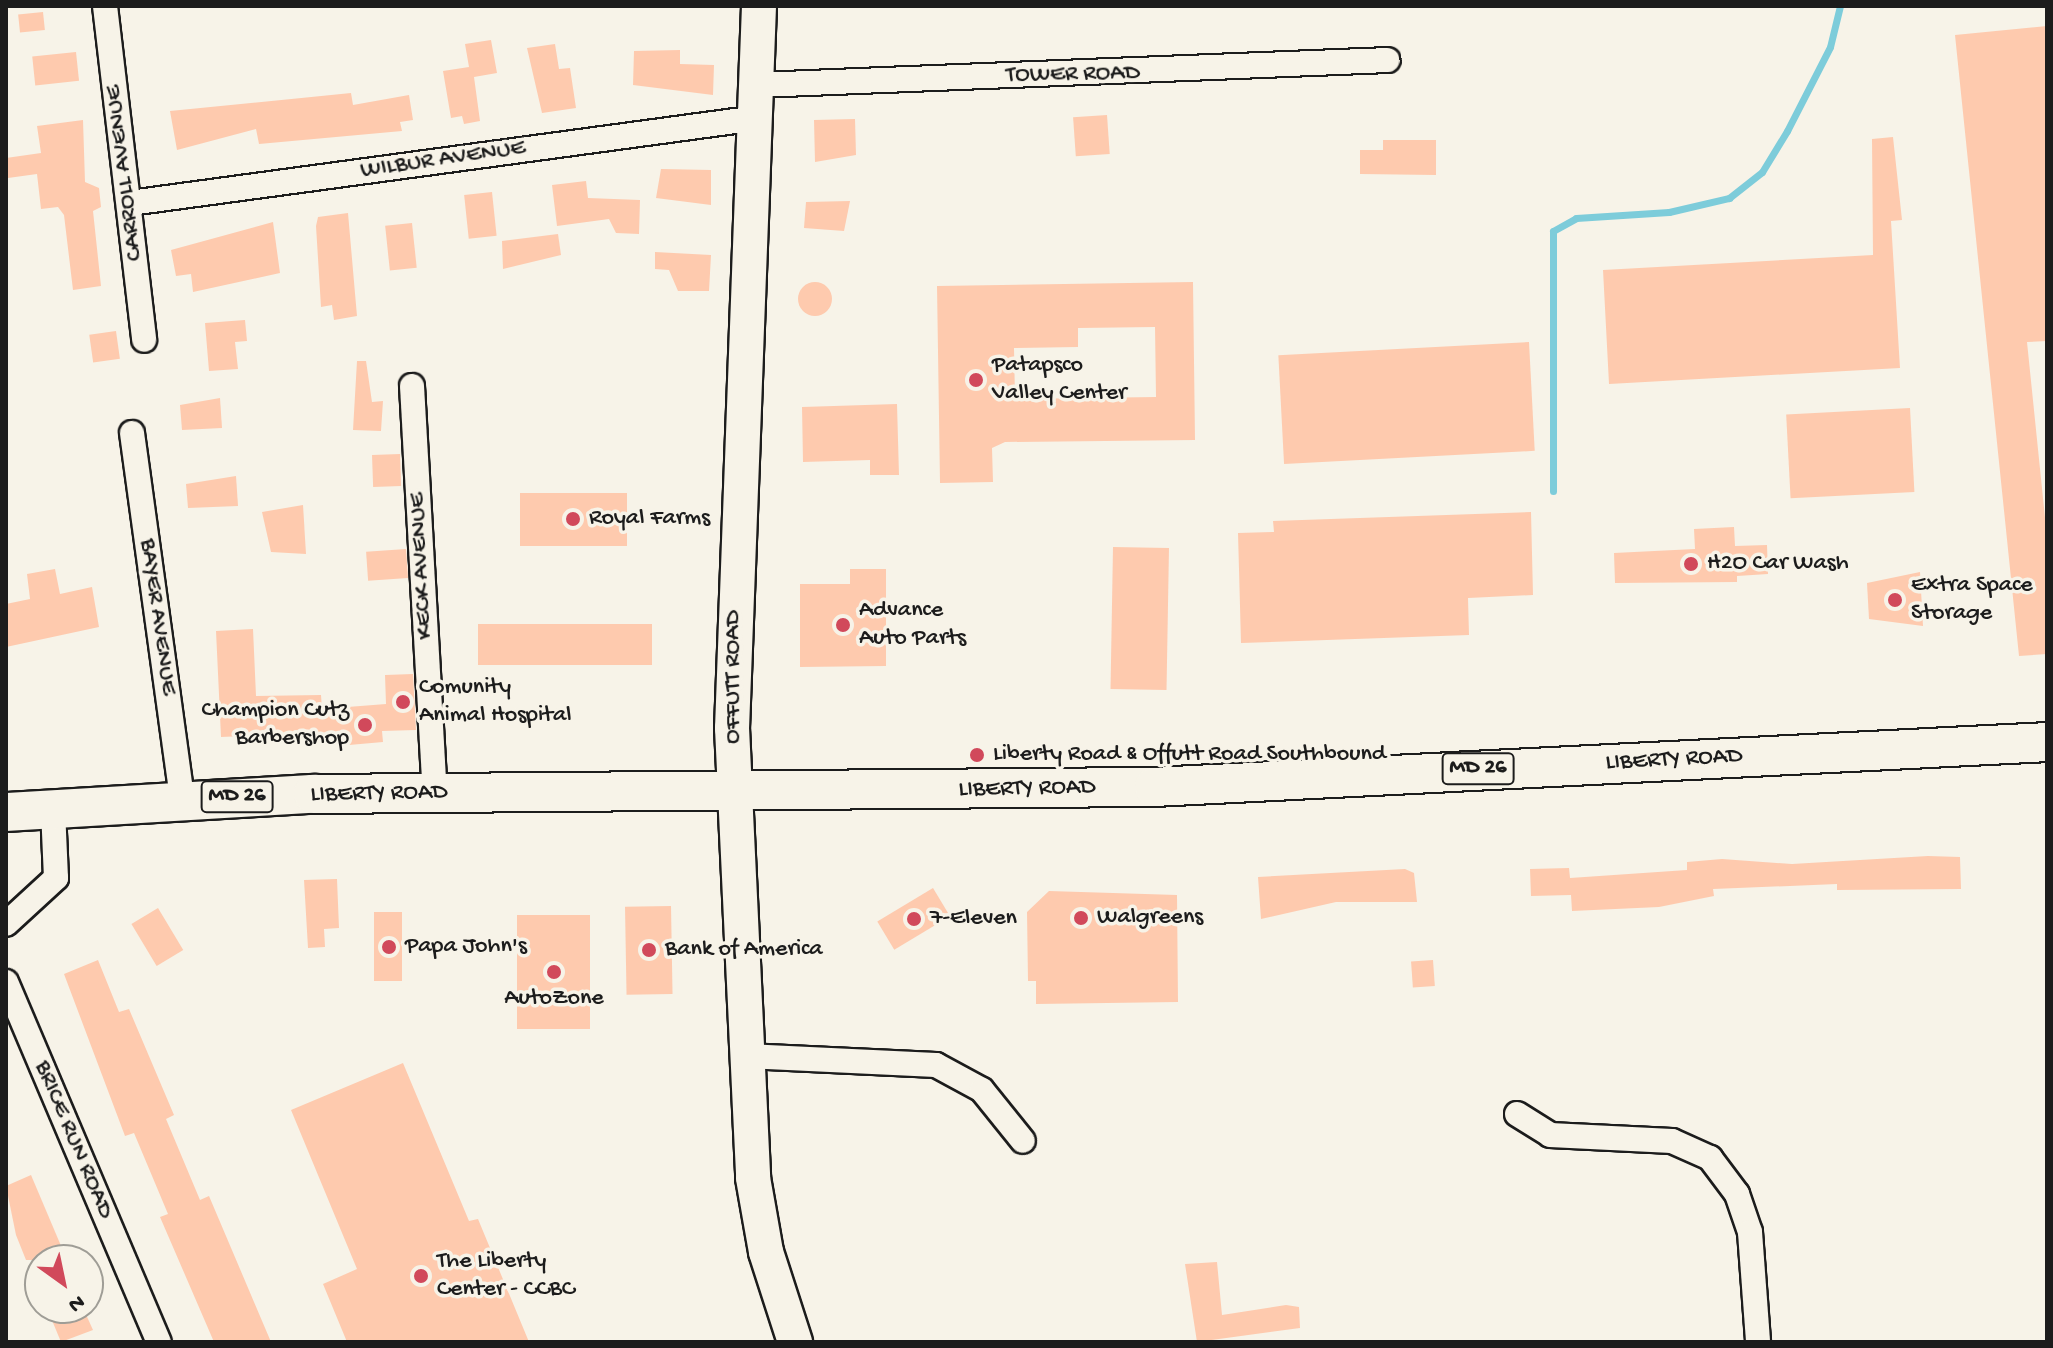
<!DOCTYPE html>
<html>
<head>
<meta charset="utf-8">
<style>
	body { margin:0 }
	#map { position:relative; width:2053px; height:1348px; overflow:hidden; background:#f7f3e8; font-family:"Gochi Hand",sans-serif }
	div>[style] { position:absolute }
	.stream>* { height:7px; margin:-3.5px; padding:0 3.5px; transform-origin:3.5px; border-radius:3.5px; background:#7dccda }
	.building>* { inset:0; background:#fecaae; transform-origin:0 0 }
	.round { border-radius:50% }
	.roads { filter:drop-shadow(2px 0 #1c1c1c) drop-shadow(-2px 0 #1c1c1c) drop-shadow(0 2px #1c1c1c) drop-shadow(0 -2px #1c1c1c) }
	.street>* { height:24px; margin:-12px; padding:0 12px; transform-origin:12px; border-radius:12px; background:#f7f3e8 }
	.secondary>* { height:34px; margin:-17px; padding:0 17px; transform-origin:17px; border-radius:17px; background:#f7f3e8 }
	.primary>* { height:38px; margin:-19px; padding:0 19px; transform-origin:19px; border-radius:19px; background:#f7f3e8 }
	.dots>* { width:22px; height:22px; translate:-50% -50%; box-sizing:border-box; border:4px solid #f7f3e8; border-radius:50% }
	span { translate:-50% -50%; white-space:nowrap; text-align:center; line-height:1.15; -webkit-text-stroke:7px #f7f3e8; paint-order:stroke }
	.shield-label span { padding:2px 6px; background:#f7f3e8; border:2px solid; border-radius:6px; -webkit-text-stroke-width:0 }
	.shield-label { font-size:22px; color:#1c1c1c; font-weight:700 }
	.street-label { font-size:24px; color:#1c1c1c }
	.poi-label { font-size:24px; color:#1c1c1c }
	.left { translate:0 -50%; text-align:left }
	.right { translate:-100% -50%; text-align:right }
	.frame { position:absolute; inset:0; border:8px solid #1c1c1c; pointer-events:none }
	.north { position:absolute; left:24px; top:1244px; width:80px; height:80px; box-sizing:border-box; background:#f7f3e8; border:2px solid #9f9d96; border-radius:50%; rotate:147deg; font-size:22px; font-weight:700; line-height:32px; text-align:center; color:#1c1c1c }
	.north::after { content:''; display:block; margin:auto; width:28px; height:36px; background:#d1495b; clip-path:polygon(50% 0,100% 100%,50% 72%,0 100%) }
</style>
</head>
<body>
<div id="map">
	<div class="stream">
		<div style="left:1553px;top:491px;width:260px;rotate:-90deg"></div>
		<div style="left:1553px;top:231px;width:26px;rotate:-29deg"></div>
		<div style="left:1576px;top:218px;width:93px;rotate:-3.7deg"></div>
		<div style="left:1669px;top:212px;width:62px;rotate:-13.1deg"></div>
		<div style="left:1729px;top:198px;width:42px;rotate:-38.2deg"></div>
		<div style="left:1762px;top:172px;width:48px;rotate:-58.6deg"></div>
		<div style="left:1787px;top:131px;width:94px;rotate:-62.9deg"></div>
		<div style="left:1830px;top:47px;width:42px;rotate:-76.3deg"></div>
	</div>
	<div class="building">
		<div style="left:43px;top:12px;width:18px;height:25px;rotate:84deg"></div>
		<div style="clip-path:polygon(2047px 26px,2047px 341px,2027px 342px,2047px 537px,2047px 654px,2019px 656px,1955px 35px)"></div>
		<div style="clip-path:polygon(491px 40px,497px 73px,474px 77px,480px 121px,464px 124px,462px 116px,451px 118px,443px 71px,469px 67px,465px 44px)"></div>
		<div style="clip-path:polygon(555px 44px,559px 69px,570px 68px,576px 108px,542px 113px,527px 48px)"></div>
		<div style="clip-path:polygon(680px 50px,680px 64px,714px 65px,713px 95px,633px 85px,634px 51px)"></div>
		<div style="left:76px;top:52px;width:29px;height:44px;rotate:84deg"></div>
		<div style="clip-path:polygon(351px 93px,353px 105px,409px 95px,413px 120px,400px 122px,402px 131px,259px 144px,256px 129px,177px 150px,170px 111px)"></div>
		<div style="left:1107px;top:115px;width:39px;height:34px;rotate:86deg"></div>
		<div style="clip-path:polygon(855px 119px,856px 155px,815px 162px,814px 120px)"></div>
		<div style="clip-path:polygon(83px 120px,85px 182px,99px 188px,101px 207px,93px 211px,101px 286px,73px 290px,64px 215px,58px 207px,41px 209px,37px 174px,8px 178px,6px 158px,41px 153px,37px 126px)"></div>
		<div style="clip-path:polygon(1893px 137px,1902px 220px,1891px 221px,1900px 368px,1609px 384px,1603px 270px,1873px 255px,1872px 139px)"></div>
		<div style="clip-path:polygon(1383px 140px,1436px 140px,1436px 175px,1360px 174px,1360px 150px,1383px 150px)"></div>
		<div style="clip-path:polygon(661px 169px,711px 170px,711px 205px,656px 198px)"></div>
		<div style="clip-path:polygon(586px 181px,588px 198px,640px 200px,639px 234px,616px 233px,609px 219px,557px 226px,552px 185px)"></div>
		<div style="left:492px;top:192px;width:44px;height:28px;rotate:84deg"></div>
		<div style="clip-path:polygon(850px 201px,844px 231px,804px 228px,806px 202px)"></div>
		<div style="clip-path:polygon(348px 213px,357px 316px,334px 320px,332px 305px,321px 307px,316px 226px,318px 217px)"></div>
		<div style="clip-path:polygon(273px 222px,280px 273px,193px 292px,191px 274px,176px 276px,171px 250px)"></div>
		<div style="left:412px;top:223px;width:45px;height:27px;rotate:84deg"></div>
		<div style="clip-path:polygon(558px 234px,561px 255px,503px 269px,502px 241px)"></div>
		<div style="clip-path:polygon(655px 252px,711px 255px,709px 291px,678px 291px,669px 270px,655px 269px)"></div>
		<div class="round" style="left:798px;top:282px;width:34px;height:34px"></div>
		<div style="clip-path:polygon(evenodd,1193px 282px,1195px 440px,1005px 442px,992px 448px,993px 482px,940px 483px,937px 286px,1193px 282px,1155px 327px,1156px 397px,1015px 399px,1014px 348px,1078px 347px,1078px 328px,1155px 327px)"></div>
		<div style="clip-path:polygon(245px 320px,247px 341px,235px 342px,238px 369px,209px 371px,205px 323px)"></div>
		<div style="left:116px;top:331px;width:28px;height:27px;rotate:82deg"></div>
		<div style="left:1529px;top:342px;width:109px;height:251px;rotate:87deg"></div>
		<div style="clip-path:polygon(357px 361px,366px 361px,372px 402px,383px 401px,381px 431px,353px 430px)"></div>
		<div style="clip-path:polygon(220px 398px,222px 428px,182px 430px,180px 405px)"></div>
		<div style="clip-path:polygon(897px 404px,899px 475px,870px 475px,870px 460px,803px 462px,802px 407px)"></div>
		<div style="left:1910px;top:408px;width:84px;height:124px;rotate:87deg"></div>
		<div style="left:400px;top:454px;width:32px;height:28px;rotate:88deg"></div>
		<div style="clip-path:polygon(236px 476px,238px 506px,188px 508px,186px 484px)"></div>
		<div style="left:520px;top:493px;width:107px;height:53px"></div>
		<div style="clip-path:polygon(303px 505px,306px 554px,271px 552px,262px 512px)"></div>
		<div style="clip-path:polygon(1531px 512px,1533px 595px,1468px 598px,1469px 635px,1241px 643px,1238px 533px,1274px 532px,1273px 521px)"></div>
		<div style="clip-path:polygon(1734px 527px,1735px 546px,1767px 545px,1768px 574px,1737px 576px,1737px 582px,1615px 583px,1614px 553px,1695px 549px,1694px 529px)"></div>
		<div style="left:1113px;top:547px;width:56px;height:142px;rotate:1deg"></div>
		<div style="left:406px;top:549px;width:29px;height:40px;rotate:86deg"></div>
		<div style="clip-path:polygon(55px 569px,60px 594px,92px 587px,99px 627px,6px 647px,6px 604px,30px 599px,27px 574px)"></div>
		<div style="clip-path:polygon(850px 569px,886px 569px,886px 666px,800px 667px,800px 584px,850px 584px)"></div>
		<div style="clip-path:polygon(1920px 572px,1923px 626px,1869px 619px,1867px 583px)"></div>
		<div style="left:478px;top:624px;width:174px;height:41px"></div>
		<div style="clip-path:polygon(253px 629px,256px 696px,321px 695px,322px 709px,386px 704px,385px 675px,413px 674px,416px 730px,382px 731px,383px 742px,349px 745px,348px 732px,221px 737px,216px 631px)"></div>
		<div style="clip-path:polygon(1928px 856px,1960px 857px,1961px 889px,1837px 890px,1837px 884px,1713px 889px,1714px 896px,1659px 907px,1572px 911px,1571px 895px,1531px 896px,1530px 869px,1569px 868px,1570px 878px,1687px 870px,1687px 862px,1722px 859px,1792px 864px)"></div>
		<div style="clip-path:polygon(1405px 869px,1414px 873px,1417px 902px,1336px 902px,1261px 919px,1258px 877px)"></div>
		<div style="clip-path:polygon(337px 879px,339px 928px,324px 929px,325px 947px,308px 948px,304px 880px)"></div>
		<div style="left:933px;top:888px;width:33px;height:65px;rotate:59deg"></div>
		<div style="clip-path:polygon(1049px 891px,1177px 895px,1178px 1002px,1036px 1004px,1036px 981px,1028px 981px,1027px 912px)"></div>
		<div style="left:671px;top:906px;width:88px;height:46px;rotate:89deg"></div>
		<div style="left:158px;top:908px;width:49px;height:31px;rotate:59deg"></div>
		<div style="left:374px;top:912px;width:28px;height:69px"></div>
		<div style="left:517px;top:915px;width:73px;height:114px"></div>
		<div style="clip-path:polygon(98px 960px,119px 1012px,129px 1009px,174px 1115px,166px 1119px,200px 1200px,209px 1196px,271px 1342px,214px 1342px,160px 1217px,168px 1214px,134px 1133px,125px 1136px,64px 974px)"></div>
		<div style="left:1433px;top:960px;width:26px;height:22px;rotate:86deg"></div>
		<div style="clip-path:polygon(403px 1063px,469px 1221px,478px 1219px,529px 1342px,347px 1342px,323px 1284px,357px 1269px,291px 1110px)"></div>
		<div style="clip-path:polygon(31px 1175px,67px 1260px,26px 1260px,16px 1235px,6px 1186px)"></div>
		<div style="clip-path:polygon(1217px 1262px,1222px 1315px,1286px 1305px,1299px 1307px,1300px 1328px,1197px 1342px,1185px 1264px)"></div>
		<div style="clip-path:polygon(60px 1308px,83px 1308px,93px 1330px,61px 1342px,49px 1313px)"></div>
	</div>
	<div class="roads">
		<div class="street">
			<div style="left:105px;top:6px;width:336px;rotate:83.3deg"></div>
			<div style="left:758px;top:85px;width:630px;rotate:-2.27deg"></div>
			<div style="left:130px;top:203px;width:633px;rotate:-7.72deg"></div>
			<div style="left:412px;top:386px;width:408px;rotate:86.8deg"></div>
			<div style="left:132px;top:433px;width:370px;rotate:82.2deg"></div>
			<div style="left:6px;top:924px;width:68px;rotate:-42.6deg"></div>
			<div style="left:56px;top:878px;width:70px;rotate:-92.5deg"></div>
			<div style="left:6px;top:982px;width:391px;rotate:67deg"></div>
			<div style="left:746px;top:1056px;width:190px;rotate:2.7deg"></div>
			<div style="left:936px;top:1065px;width:52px;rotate:28.5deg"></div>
			<div style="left:982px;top:1090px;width:65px;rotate:51.2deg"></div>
			<div style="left:1517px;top:1114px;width:39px;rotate:32deg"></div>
			<div style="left:1550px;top:1135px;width:122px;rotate:2.8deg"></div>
			<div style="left:1672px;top:1141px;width:42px;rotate:24.1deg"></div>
			<div style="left:1710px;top:1158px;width:45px;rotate:53.1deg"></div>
			<div style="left:1737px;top:1194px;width:40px;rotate:71.1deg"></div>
			<div style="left:1750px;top:1232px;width:110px;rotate:85.8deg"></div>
		</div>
		<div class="secondary">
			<div style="left:759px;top:6px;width:723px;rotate:92.14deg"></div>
			<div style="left:732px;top:728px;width:450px;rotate:87.3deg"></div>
			<div style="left:753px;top:1178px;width:75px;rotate:80deg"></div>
			<div style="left:766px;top:1252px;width:95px;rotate:72.1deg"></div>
		</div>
		<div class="primary">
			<div style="left:6px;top:812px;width:308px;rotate:-3.4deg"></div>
			<div style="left:313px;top:794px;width:841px;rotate:-0.48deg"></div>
			<div style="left:1154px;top:787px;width:894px;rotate:-2.88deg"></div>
		</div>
	</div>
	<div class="dots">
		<div style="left:976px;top:380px;background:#d1495b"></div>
		<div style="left:573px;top:519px;background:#d1495b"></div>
		<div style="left:1691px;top:564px;background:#d1495b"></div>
		<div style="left:1895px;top:600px;background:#d1495b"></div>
		<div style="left:843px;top:625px;background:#d1495b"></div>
		<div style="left:403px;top:702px;background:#d1495b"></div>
		<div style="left:365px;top:725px;background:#d1495b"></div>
		<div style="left:977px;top:755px;background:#d1495b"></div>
		<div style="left:1081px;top:918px;background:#d1495b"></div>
		<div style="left:914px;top:919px;background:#d1495b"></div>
		<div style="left:389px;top:947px;background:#d1495b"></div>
		<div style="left:649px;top:950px;background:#d1495b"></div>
		<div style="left:554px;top:972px;background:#d1495b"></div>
		<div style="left:421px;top:1276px;background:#d1495b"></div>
	</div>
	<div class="shield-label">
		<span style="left:1478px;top:769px">MD 26</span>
		<span style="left:237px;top:797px">MD 26</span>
	</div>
	<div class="street-label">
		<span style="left:1073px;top:75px;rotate:-1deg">TOWER ROAD</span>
		<span style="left:443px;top:160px;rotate:-8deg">WILBUR AVENUE</span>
		<span style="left:125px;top:173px;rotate:-97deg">CARROLL AVENUE</span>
		<span style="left:422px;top:566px;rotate:-93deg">KECK AVENUE</span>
		<span style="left:157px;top:617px;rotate:82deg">BAYER AVENUE</span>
		<span style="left:734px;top:677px;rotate:-90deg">OFFUTT ROAD</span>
		<span style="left:1674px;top:760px;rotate:-3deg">LIBERTY ROAD</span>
		<span style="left:1027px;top:789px;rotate:-1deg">LIBERTY ROAD</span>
		<span style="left:379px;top:794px;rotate:-1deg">LIBERTY ROAD</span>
		<span style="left:73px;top:1140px;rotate:67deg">BRICE RUN ROAD</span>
	</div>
	<div class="poi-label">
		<span class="left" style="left:992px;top:380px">Patapsco<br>Valley Center</span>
		<span class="left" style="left:589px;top:519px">Royal Farms</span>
		<span class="left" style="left:1707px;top:564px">H2O Car Wash</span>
		<span class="left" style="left:1911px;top:600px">Extra Space<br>Storage</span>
		<span class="left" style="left:859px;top:625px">Advance<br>Auto Parts</span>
		<span class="left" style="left:419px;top:702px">Comunity<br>Animal Hospital</span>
		<span class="right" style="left:349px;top:725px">Champion Cutz<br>Barbershop</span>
		<span class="left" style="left:993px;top:755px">Liberty Road &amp; Offutt Road Southbound</span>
		<span class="left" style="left:1097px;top:918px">Walgreens</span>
		<span class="left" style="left:930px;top:919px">7-Eleven</span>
		<span class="left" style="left:405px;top:947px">Papa John's</span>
		<span class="left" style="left:665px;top:950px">Bank of America</span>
		<span style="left:554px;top:999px">AutoZone</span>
		<span class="left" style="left:437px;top:1276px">The Liberty<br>Center - CCBC</span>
	</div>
	<div class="frame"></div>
	<div class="north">N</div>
</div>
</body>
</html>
